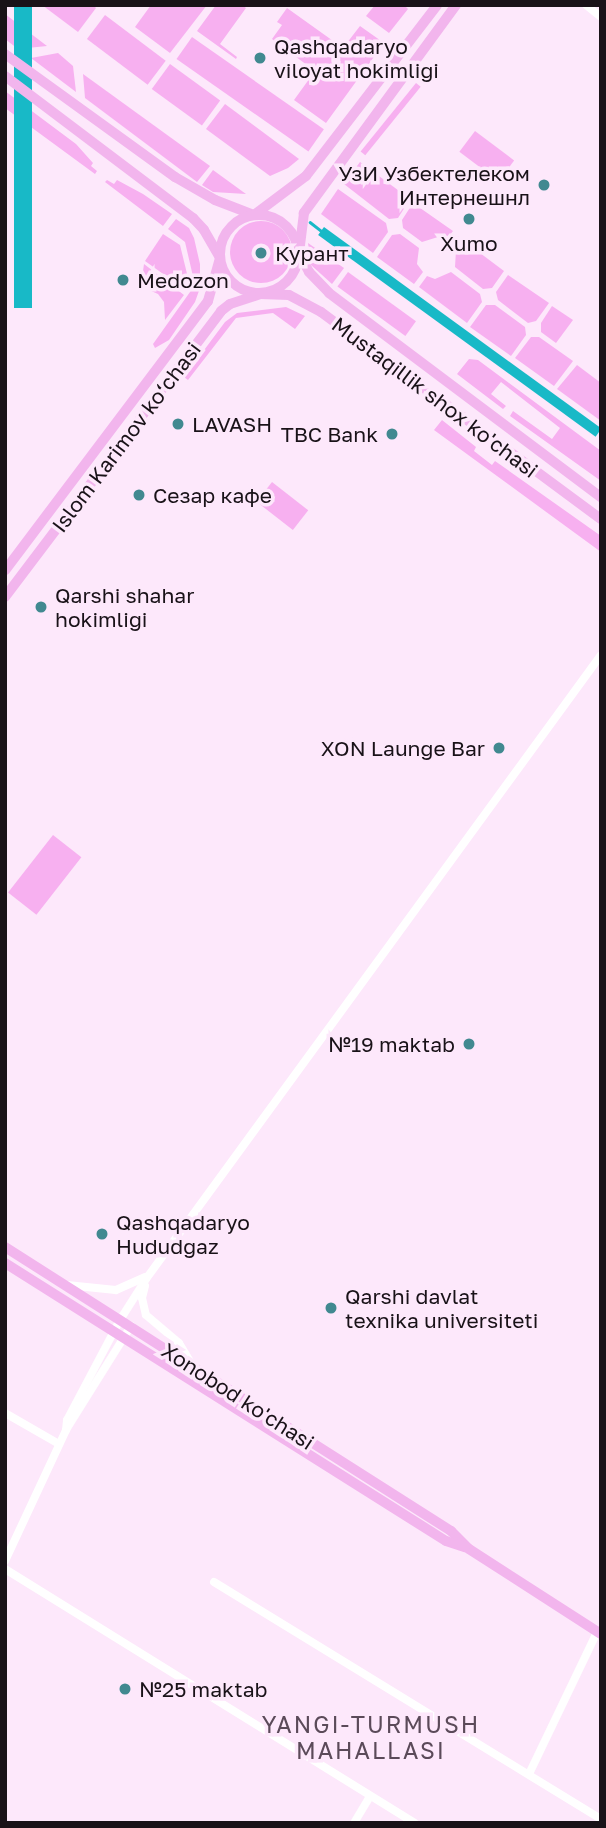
<!DOCTYPE html>
<html>
<head>
<meta charset="utf-8">
<style>
	body { margin:0 }
	#map { position:relative; width:606px; height:1828px; overflow:hidden; background:#fde8fb; font-family:"Golos Text",sans-serif }
	div>[style] { position:absolute }
	.green>* { inset:0; background:#f7b0f0; transform-origin:0 0 }
	.round { border-radius:50% }
	.water>* { inset:0; background:#18b9c7; transform-origin:0 0 }
	.stream>* { height:2.5px; margin:-1.25px; padding:0 1.25px; transform-origin:1.25px; border-radius:1.25px; background:#18b9c7 }
	.minor>* { height:8px; margin:-4px; padding:0 4px; transform-origin:4px; border-radius:4px; background:#fff }
	.major>* { height:10px; margin:-5px; padding:0 5px; transform-origin:5px; border-radius:5px; background:#f2b5ed }
	.major>.ring { margin:-5px; padding:0; box-sizing:content-box; background:none; border:10px solid #f2b5ed; border-radius:50% }
	.dots>* { width:19px; height:19px; translate:-50% -50%; box-sizing:border-box; border:4px solid #fde8fb; border-radius:50% }
	span { translate:-50% -50%; white-space:nowrap; text-align:center; line-height:1.15; -webkit-text-stroke:7px #fde8fb; paint-order:stroke }
	.poi-label { font-size:21px; color:#191218 }
	.left { translate:0 -50%; text-align:left }
	.right { translate:-100% -50%; text-align:right }
	.street-label { font-size:21px; color:#191218 }
	.neighbourhood-label { font-size:23px; color:#5b4a59; letter-spacing:2px }
	.frame { position:absolute; inset:0; border:7px solid #191218; pointer-events:none }
</style>
</head>
<body>
<div id="map">
	<div class="green">
		<div style="clip-path:polygon(42px 5px,93px 5px,96px 8px,78px 32px)"></div>
		<div style="clip-path:polygon(151px 5px,207px 5px,170px 53px,135px 27px)"></div>
		<div style="clip-path:polygon(216px 5px,242px 5px,246px 8px,220px 44px,237px 57px,236px 59px,197px 31px)"></div>
		<div style="clip-path:polygon(375px 5px,404px 5px,408px 9px,389px 33px,366px 16px)"></div>
		<div style="clip-path:polygon(287px 8px,343px 48px,360px 26px,384px 43px,326px 123px,294px 100px,315px 71px,272px 39px,282px 25px,277px 22px)"></div>
		<div style="clip-path:polygon(5px 14px,47px 46px,18px 49px,5px 39px)"></div>
		<div style="left:105px;top:15px;width:76px;height:30px;rotate:37deg"></div>
		<div style="left:192px;top:37px;width:161px;height:27px;rotate:35deg"></div>
		<div style="clip-path:polygon(58px 53px,73px 66px,76px 92px,31px 58px)"></div>
		<div style="left:170px;top:64px;width:62px;height:31px;rotate:36deg"></div>
		<div style="clip-path:polygon(83px 74px,210px 166px,197px 182px,85px 98px)"></div>
		<div style="left:416px;top:83px;width:6px;height:88px;rotate:39deg"></div>
		<div style="clip-path:polygon(5px 91px,76px 144px,93px 163px,91px 166px,97px 171px,95px 174px,5px 108px)"></div>
		<div style="clip-path:polygon(225px 104px,299px 159px,288px 168px,270px 176px,206px 129px)"></div>
		<div style="left:475px;top:131px;width:49px;height:26px;rotate:37deg"></div>
		<div style="clip-path:polygon(360px 162px,410px 199px,398px 218px,389px 219px,344px 184px)"></div>
		<div style="clip-path:polygon(213px 170px,246px 194px,213px 192px,202px 185px)"></div>
		<div style="clip-path:polygon(107px 180px,114px 184px,117px 180px,143px 194px,172px 214px,163px 226px,105px 182px)"></div>
		<div style="clip-path:polygon(338px 189px,386px 223px,388px 232px,373px 253px,321px 214px)"></div>
		<div style="clip-path:polygon(413px 203px,453px 231px,446px 240px,438px 237px,422px 242px,403px 228px,402px 220px)"></div>
		<div style="clip-path:polygon(176px 219px,189px 228px,194px 238px,200px 264px,200px 288px,195px 302px,169px 340px,155px 348px,153px 344px,195px 285px,185px 242px,168px 229px)"></div>
		<div class="round" style="left:230px;top:221px;width:62px;height:62px"></div>
		<div style="clip-path:polygon(163px 234px,180px 245px,190px 286px,187px 291px,145px 261px)"></div>
		<div style="clip-path:polygon(400px 234px,419px 248px,417px 264px,423px 272px,414px 284px,377px 257px,392px 235px)"></div>
		<div style="clip-path:polygon(456px 235px,504px 271px,492px 288px,483px 289px,455px 267px,456px 250px,450px 243px)"></div>
		<div style="clip-path:polygon(308px 243px,344px 268px,332px 284px,311px 265px)"></div>
		<div style="clip-path:polygon(144px 264px,184px 295px,165px 320px,164px 302px,158px 294px,149px 290px,148px 279px,142px 278px)"></div>
		<div style="left:348px;top:272px;width:84px;height:18px;rotate:36deg"></div>
		<div style="clip-path:polygon(451px 272px,480px 294px,482px 302px,467px 323px,419px 287px,427px 276px,435px 279px)"></div>
		<div style="clip-path:polygon(508px 275px,549px 303px,536px 321px,528px 323px,498px 300px,496px 292px)"></div>
		<div style="clip-path:polygon(486px 305px,495px 305px,525px 327px,526px 335px,511px 356px,470px 327px)"></div>
		<div style="clip-path:polygon(552px 306px,573px 320px,556px 343px,541px 332px,541px 323px)"></div>
		<div style="clip-path:polygon(286px 307px,305px 316px,295px 329px,273px 313px,236px 318px,188px 380px,184px 377px,225px 322px,237px 313px)"></div>
		<div style="clip-path:polygon(531px 337px,539px 337px,573px 361px,554px 386px,515px 358px)"></div>
		<div style="clip-path:polygon(469px 359px,478px 360px,601px 451px,601px 481px,510px 416px,513px 411px,552px 439px,560px 428px,501px 382px,491px 394px,506px 406px,503px 409px,457px 374px)"></div>
		<div style="clip-path:polygon(577px 365px,601px 383px,601px 421px,557px 389px)"></div>
		<div style="clip-path:polygon(442px 420px,476px 447px,474px 451px,492px 465px,495px 461px,601px 536px,601px 552px,434px 430px)"></div>
		<div style="left:272px;top:482px;width:46px;height:25px;rotate:38deg"></div>
		<div style="left:53px;top:835px;width:36px;height:73px;rotate:38deg"></div>
	</div>
	<div class="water">
		<div style="left:14px;top:5px;width:18px;height:303px"></div>
		<div style="left:324px;top:227px;width:343px;height:10px;rotate:36deg"></div>
	</div>
	<div class="stream">
		<div style="left:310px;top:222px;width:18px;rotate:38deg"></div>
	</div>
	<div class="minor">
		<div style="left:586px;top:5px;width:19px;rotate:39deg"></div>
		<div style="left:67px;top:1285px;width:49px;rotate:5.8deg"></div>
		<div style="left:116px;top:1290px;width:32px;rotate:-24deg"></div>
		<div style="left:145px;top:1286px;width:12px;rotate:104deg"></div>
		<div style="left:142px;top:1298px;width:17px;rotate:77deg"></div>
		<div style="left:146px;top:1315px;width:43px;rotate:40.3deg"></div>
		<div style="left:179px;top:1343px;width:26px;rotate:59deg"></div>
		<div style="left:5px;top:1413px;width:62px;rotate:29.9deg"></div>
		<div style="left:66px;top:1430px;width:10px;rotate:-84deg"></div>
		<div style="left:67px;top:1420px;width:113px;rotate:-62.1deg"></div>
		<div style="left:120px;top:1320px;width:49px;rotate:-57.6deg"></div>
		<div style="left:146px;top:1279px;width:772px;rotate:-53.9deg"></div>
		<div style="left:5px;top:1561px;width:145px;rotate:-65deg"></div>
		<div style="left:66px;top:1430px;width:123px;rotate:-58deg"></div>
		<div style="left:5px;top:1569px;width:482px;rotate:31.8deg"></div>
		<div style="left:214px;top:1582px;width:454px;rotate:31.5deg"></div>
		<div style="left:529px;top:1774px;width:157px;rotate:-64.4deg"></div>
		<div style="left:354px;top:1823px;width:31px;rotate:-59deg"></div>
	</div>
	<div class="major">
		<div style="left:456px;top:5px;width:258px;rotate:126.2deg"></div>
		<div style="left:304px;top:213px;width:40px;rotate:97.1deg"></div>
		<div style="left:299px;top:253px;width:21px;rotate:62deg"></div>
		<div style="left:309px;top:272px;width:29px;rotate:46deg"></div>
		<div style="left:329px;top:293px;width:340px;rotate:36.9deg"></div>
		<div style="left:5px;top:54px;width:210px;rotate:35.9deg"></div>
		<div style="left:175px;top:177px;width:46px;rotate:29.9deg"></div>
		<div style="left:215px;top:200px;width:42px;rotate:21deg"></div>
		<div style="left:254px;top:215px;width:65px;rotate:-36.9deg"></div>
		<div style="left:306px;top:176px;width:215px;rotate:-52.5deg"></div>
		<div style="left:5px;top:76px;width:236px;rotate:37.1deg"></div>
		<div style="left:193px;top:218px;width:16px;rotate:47deg"></div>
		<div style="left:204px;top:230px;width:32px;rotate:60deg"></div>
		<div style="left:220px;top:258px;width:45px;rotate:105.6deg"></div>
		<div style="left:208px;top:301px;width:337px;rotate:127deg"></div>
		<div class="ring" style="left:220px;top:215px;width:68px;height:68px"></div>
		<div style="left:5px;top:597px;width:358px;rotate:-52.9deg"></div>
		<div style="left:221px;top:311px;width:11px;rotate:-38deg"></div>
		<div style="left:230px;top:304px;width:32px;rotate:-18deg"></div>
		<div style="left:260px;top:294px;width:29px;rotate:2deg"></div>
		<div style="left:289px;top:295px;width:36px;rotate:28deg"></div>
		<div style="left:321px;top:312px;width:348px;rotate:36.5deg"></div>
		<div style="left:5px;top:1247px;width:529px;rotate:32.49deg"></div>
		<div style="left:451px;top:1531px;width:25px;rotate:45deg"></div>
		<div style="left:469px;top:1549px;width:157px;rotate:32.8deg"></div>
		<div style="left:5px;top:1263px;width:521px;rotate:32.23deg"></div>
		<div style="left:446px;top:1541px;width:20px;rotate:18deg"></div>
	</div>
	<div class="dots">
		<div style="left:260px;top:58px;background:#418990"></div>
		<div style="left:544px;top:185px;background:#418990"></div>
		<div style="left:469px;top:219px;background:#418990"></div>
		<div style="left:261px;top:253px;background:#418990"></div>
		<div style="left:123px;top:280px;background:#418990"></div>
		<div style="left:178px;top:424px;background:#418990"></div>
		<div style="left:392px;top:434px;background:#418990"></div>
		<div style="left:139px;top:495px;background:#418990"></div>
		<div style="left:41px;top:607px;background:#418990"></div>
		<div style="left:499px;top:748px;background:#418990"></div>
		<div style="left:469px;top:1044px;background:#418990"></div>
		<div style="left:102px;top:1234px;background:#418990"></div>
		<div style="left:331px;top:1308px;background:#418990"></div>
		<div style="left:125px;top:1689px;background:#418990"></div>
	</div>
	<div class="poi-label">
		<span class="left" style="left:274px;top:58px">Qashqadaryo<br>viloyat hokimligi</span>
		<span class="right" style="left:530px;top:185px">УзИ Узбектелеком<br>Интернешнл</span>
		<span style="left:469px;top:243px">Xumo</span>
		<span class="left" style="left:275px;top:253px">Курант</span>
		<span class="left" style="left:137px;top:280px">Medozon</span>
		<span class="left" style="left:192px;top:424px">LAVASH</span>
		<span class="right" style="left:378px;top:434px">TBC Bank</span>
		<span class="left" style="left:153px;top:495px">Сезар кафе</span>
		<span class="left" style="left:55px;top:607px">Qarshi shahar<br>hokimligi</span>
		<span class="right" style="left:485px;top:748px">XON Launge Bar</span>
		<span class="right" style="left:455px;top:1044px">№19 maktab</span>
		<span class="left" style="left:116px;top:1234px">Qashqadaryo<br>Hududgaz</span>
		<span class="left" style="left:345px;top:1308px">Qarshi davlat<br>texnika universiteti</span>
		<span class="left" style="left:139px;top:1689px">№25 maktab</span>
	</div>
	<div class="street-label">
		<span style="left:435px;top:397px;rotate:37deg">Mustaqillik shox ko'chasi</span>
		<span style="left:126px;top:437px;rotate:-53deg">Islom Karimov ko‘chasi</span>
		<span style="left:238px;top:1396px;rotate:33deg">Xonobod ko'chasi</span>
	</div>
	<div class="neighbourhood-label">
		<span style="left:371px;top:1737px">YANGI-TURMUSH<br>MAHALLASI</span>
	</div>
	<div class="frame"></div>
</div>
</body>
</html>
